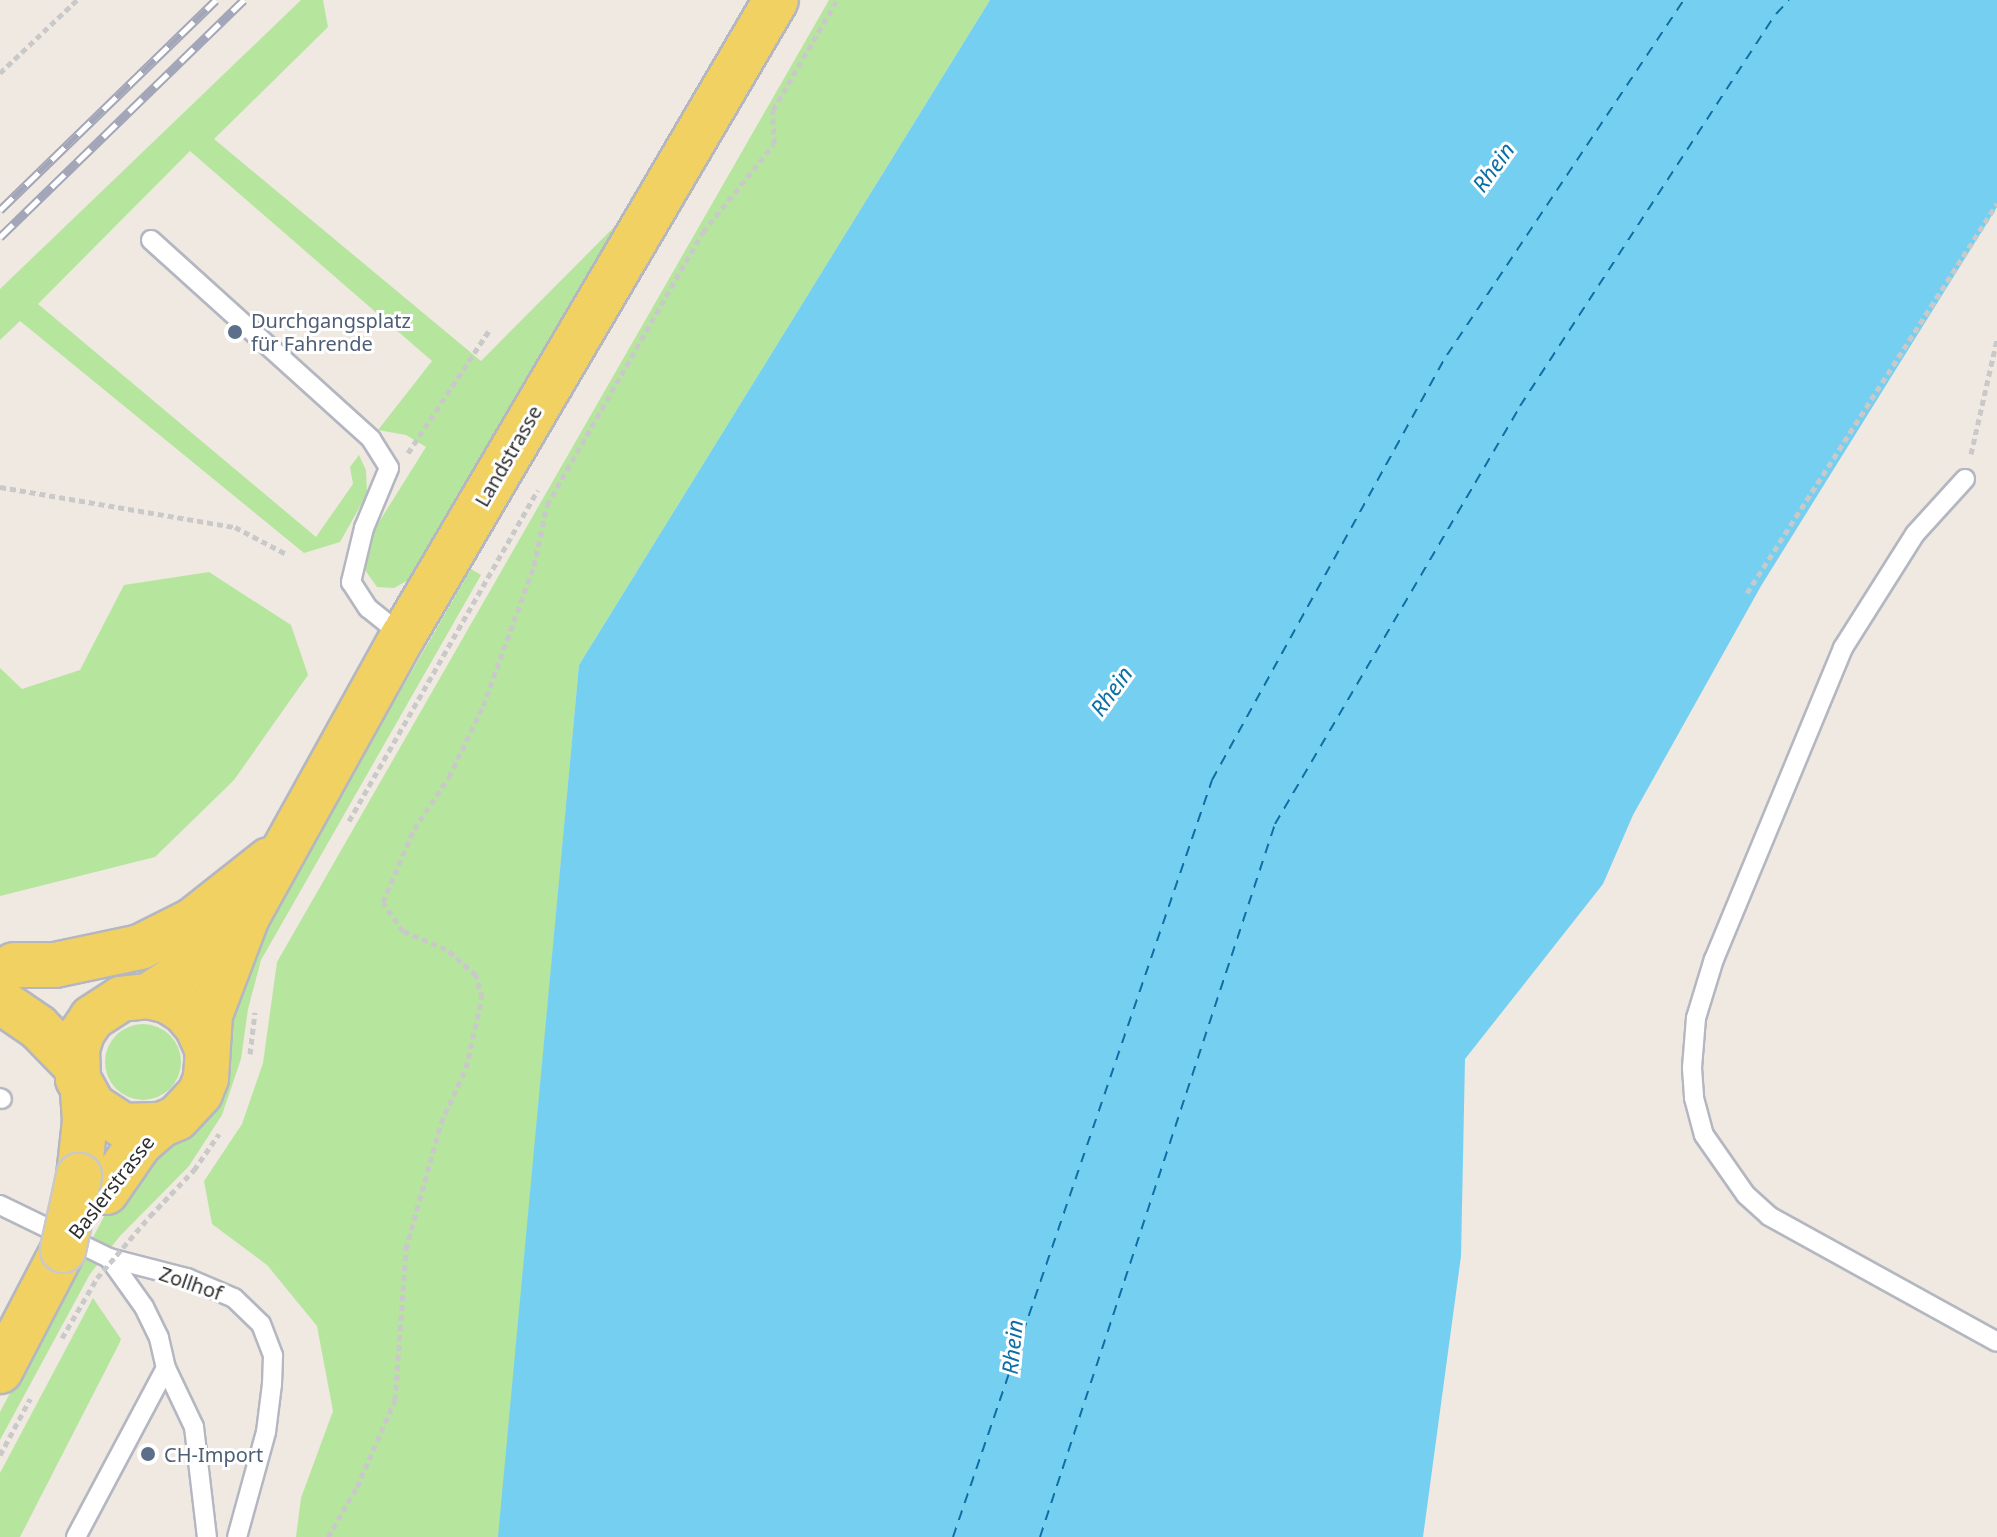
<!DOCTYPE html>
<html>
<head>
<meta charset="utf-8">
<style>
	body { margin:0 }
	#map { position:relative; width:1997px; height:1537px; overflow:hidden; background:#efe9e1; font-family:"Noto Sans",sans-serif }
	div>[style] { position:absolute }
	.green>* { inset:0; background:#b6e59e }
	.round { border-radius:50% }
	.water>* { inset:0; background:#75cff0 }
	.ferry>* { height:2px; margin-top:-1px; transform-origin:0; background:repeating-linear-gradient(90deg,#0d6fa3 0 10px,transparent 0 18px) }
	.path>* { height:5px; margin-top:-2.5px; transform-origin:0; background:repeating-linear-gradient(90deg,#c9c9c9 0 6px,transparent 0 10px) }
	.roads { filter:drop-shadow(2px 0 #b4b7c1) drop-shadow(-2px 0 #b4b7c1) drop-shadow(0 2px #b4b7c1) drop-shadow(0 -2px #b4b7c1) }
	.service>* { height:18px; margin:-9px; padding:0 9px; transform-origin:9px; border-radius:9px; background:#fff }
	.primary>* { height:44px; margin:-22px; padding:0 22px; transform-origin:22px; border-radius:22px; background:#f2d163 }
	.rail>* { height:9px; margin-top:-4.5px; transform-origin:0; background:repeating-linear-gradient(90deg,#fff 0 18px,#a3a6b8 0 36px); box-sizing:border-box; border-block:2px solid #a3a6b8 }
	.path-bridge>* { height:5px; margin-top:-2.5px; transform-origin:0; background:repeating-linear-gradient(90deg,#c9c9c9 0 6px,transparent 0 10px) }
	.bridges { filter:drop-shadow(2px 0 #c9c9c9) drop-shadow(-2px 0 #c9c9c9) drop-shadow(0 2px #c9c9c9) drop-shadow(0 -2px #c9c9c9) }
	.primary-bridge>* { height:44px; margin:-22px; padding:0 22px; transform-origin:22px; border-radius:22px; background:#f2d163 }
	.dots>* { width:22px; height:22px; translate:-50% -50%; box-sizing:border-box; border:4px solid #fff; border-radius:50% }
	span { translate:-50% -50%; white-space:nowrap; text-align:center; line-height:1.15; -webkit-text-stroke:6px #fff; paint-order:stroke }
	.service-label { font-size:20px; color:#4e5e75 }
	.left { translate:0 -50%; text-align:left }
	.street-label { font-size:20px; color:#2e2e2e }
	.water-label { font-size:22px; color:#0d6fa3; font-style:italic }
</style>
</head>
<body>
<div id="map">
	<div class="green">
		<div style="clip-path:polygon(301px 0,323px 0,328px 27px,214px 139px,481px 361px,630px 211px,419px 574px,394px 588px,377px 587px,365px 570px,374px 530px,426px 447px,406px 435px,378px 430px,432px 361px,190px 151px,38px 304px,316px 537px,353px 484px,350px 467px,359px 455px,366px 470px,367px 494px,340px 542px,304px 553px,20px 321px,0 340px,0 289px)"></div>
		<div style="clip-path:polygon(829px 0,990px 0,579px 665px,499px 1537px,296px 1537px,301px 1498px,333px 1411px,317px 1326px,267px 1265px,212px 1224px,204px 1181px,242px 1124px,263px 1063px,277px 962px)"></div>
		<div style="clip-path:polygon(471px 569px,481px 575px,261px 960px,248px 1009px,241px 1059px,222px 1115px,189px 1166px,120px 1236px,90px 1274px,0 1440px,0 1412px,115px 1196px,151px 1150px,232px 982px)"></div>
		<div style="clip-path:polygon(209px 572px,291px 625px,308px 675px,234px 780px,155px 857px,0 896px,0 668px,22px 689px,80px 670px,124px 585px)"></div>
		<div class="round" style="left:105px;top:1024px;width:76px;height:76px"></div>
		<div style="clip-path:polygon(93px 1298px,121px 1339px,119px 1344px,20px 1537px,0 1537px,0 1473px)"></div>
	</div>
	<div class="water">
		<div style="clip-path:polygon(990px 0,1997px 0,1997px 207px,1761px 586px,1633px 815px,1603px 884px,1465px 1059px,1461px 1256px,1423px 1537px,498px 1537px,579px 665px)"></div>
	</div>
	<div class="ferry">
		<div style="left:953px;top:1537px;width:800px;rotate:-71.11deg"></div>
		<div style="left:1212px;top:780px;width:486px;rotate:-61.1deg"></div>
		<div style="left:1447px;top:355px;width:427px;rotate:-56.3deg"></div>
		<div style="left:1040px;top:1537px;width:751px;rotate:-71.76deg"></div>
		<div style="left:1275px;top:824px;width:485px;rotate:-59.6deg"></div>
		<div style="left:1520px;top:406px;width:468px;rotate:-56.9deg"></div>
		<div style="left:1776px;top:14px;width:19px;rotate:-47deg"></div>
	</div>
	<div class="path">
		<div style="left:0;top:73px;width:106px;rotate:-43.5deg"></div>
		<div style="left:408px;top:453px;width:149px;rotate:-56.5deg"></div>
		<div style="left:1971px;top:454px;width:117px;rotate:-77.2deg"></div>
		<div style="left:0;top:487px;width:238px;rotate:9.7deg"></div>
		<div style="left:235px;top:527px;width:60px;rotate:27.8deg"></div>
		<div style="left:1747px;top:593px;width:463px;rotate:-57.3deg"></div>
		<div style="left:349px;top:821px;width:381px;rotate:-60.3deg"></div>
		<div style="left:250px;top:1054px;width:42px;rotate:-83.2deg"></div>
		<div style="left:150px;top:1216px;width:64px;rotate:-46.3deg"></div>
		<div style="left:194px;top:1170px;width:44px;rotate:-55.2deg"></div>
		<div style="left:0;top:1455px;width:64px;rotate:-61.8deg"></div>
		<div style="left:328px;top:1537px;width:58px;rotate:-59.9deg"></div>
		<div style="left:357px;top:1487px;width:95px;rotate:-66.4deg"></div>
		<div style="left:395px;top:1400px;width:151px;rotate:-85.8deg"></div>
		<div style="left:406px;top:1249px;width:131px;rotate:-74.5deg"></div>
		<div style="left:441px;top:1123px;width:60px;rotate:-65.6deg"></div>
		<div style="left:466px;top:1068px;width:72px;rotate:-77.1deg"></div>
		<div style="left:482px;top:998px;width:24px;rotate:-105deg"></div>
		<div style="left:476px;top:975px;width:40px;rotate:-139deg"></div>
		<div style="left:446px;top:949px;width:47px;rotate:-157.3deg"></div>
		<div style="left:403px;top:931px;width:35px;rotate:-125deg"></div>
		<div style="left:383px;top:902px;width:79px;rotate:-67deg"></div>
		<div style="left:414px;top:829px;width:63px;rotate:-56.1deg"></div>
		<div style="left:449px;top:777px;width:79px;rotate:-64.4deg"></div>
		<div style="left:483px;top:706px;width:149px;rotate:-70deg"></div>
		<div style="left:534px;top:566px;width:62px;rotate:-78deg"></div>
		<div style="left:547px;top:505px;width:314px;rotate:-60.3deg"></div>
		<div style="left:703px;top:232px;width:113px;rotate:-51.1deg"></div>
		<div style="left:774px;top:144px;width:34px;rotate:-92deg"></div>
		<div style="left:773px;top:110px;width:127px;rotate:-59.8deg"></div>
	</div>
	<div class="roads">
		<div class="service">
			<div style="left:151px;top:240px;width:297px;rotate:42.1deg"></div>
			<div style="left:371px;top:439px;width:34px;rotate:58deg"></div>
			<div style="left:389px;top:468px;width:65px;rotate:112.6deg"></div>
			<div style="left:364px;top:528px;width:56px;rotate:103.5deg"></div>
			<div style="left:351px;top:582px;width:31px;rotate:57deg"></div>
			<div style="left:368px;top:608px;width:45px;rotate:38.7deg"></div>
			<div style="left:1965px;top:479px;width:74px;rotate:132.3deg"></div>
			<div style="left:1915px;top:534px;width:135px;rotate:122.3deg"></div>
			<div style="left:1843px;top:648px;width:337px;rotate:112.5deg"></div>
			<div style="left:1714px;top:959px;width:62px;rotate:107deg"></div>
			<div style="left:1696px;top:1018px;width:50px;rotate:94.6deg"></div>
			<div style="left:1692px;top:1068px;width:30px;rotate:86deg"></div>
			<div style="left:1694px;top:1098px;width:38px;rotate:75deg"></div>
			<div style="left:1704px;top:1135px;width:73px;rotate:55deg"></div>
			<div style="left:1746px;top:1195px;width:31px;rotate:42deg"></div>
			<div style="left:1769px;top:1216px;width:260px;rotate:28.9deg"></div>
			<div style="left:0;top:1098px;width:2px;rotate:27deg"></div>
			<div style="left:0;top:1205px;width:121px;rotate:25.9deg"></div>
			<div style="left:109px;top:1258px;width:81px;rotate:14.4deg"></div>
			<div style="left:187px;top:1278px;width:51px;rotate:23.1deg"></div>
			<div style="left:234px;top:1298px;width:37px;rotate:44deg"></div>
			<div style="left:261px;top:1324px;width:34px;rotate:69deg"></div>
			<div style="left:273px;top:1356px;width:28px;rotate:92deg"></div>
			<div style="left:272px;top:1384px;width:48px;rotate:97.1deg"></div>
			<div style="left:266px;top:1432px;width:109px;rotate:105.4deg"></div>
			<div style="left:109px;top:1258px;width:60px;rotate:54.5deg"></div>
			<div style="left:144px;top:1307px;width:34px;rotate:64deg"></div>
			<div style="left:159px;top:1338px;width:31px;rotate:77deg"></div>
			<div style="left:166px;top:1368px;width:65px;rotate:64.6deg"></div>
			<div style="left:194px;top:1427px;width:111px;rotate:83.3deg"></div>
			<div style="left:76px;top:1537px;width:191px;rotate:-62deg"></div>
		</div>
		<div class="primary">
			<div style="left:14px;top:965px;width:41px"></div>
			<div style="left:55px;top:965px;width:87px;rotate:-12deg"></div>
			<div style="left:140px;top:947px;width:58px;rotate:-26.6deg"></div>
			<div style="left:192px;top:921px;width:98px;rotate:-38.4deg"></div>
			<div style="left:148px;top:996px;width:60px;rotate:-33.4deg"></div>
			<div style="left:198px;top:963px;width:57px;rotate:-42.9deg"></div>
			<div style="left:0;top:1001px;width:46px;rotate:34.4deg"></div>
			<div style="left:38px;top:1027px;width:54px;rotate:45.7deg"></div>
			<div style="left:205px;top:1044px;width:20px;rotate:-114deg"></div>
			<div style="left:197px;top:1026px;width:20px;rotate:-131deg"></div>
			<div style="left:184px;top:1011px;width:19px;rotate:-148deg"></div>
			<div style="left:168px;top:1001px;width:21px;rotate:-166deg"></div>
			<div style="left:148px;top:996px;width:27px;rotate:174deg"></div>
			<div style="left:121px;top:999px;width:35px;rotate:147deg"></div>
			<div style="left:92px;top:1018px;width:18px;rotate:124deg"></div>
			<div style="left:82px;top:1033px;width:17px;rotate:107deg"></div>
			<div style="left:77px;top:1049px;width:30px;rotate:88deg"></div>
			<div style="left:78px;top:1079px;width:31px;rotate:61deg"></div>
			<div style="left:93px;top:1106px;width:37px;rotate:33deg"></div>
			<div style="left:124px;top:1126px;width:37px;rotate:-2deg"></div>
			<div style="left:161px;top:1125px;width:17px;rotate:-24deg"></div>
			<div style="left:177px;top:1118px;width:34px;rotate:-47deg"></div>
			<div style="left:200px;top:1093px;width:16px;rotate:-68deg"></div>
			<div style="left:206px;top:1078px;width:63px;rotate:-86.4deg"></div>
			<div style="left:210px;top:1015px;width:105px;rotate:-69.3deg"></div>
			<div style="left:247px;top:917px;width:321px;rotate:-61deg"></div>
			<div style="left:403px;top:636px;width:737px;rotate:-59.61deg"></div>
			<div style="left:79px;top:1176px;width:55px;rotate:-83.8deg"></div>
			<div style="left:85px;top:1121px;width:30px;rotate:-94deg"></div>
			<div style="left:106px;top:1192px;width:58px;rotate:-55.5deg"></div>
			<div style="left:139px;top:1144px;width:29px;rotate:-41deg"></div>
			<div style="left:0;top:1371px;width:136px;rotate:-62.5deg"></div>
		</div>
	</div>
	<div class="rail">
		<div style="left:0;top:210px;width:301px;rotate:-44.2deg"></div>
		<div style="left:0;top:237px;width:340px;rotate:-44.2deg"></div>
	</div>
	<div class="path-bridge">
		<div style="left:62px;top:1338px;width:69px;rotate:-59.7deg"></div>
		<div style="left:97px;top:1278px;width:82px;rotate:-49.5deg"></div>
	</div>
	<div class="bridges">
		<div class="primary-bridge">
			<div style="left:63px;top:1250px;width:76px;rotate:-77.8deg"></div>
		</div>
	</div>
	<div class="dots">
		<div style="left:235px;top:332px;background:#5c6f8a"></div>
		<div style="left:148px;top:1454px;background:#5c6f8a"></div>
	</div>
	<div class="service-label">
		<span class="left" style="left:251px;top:332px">Durchgangsplatz<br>für Fahrende</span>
		<span class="left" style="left:164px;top:1454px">CH-Import</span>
	</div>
	<div class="street-label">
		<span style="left:508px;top:456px;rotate:-60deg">Landstrasse</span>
		<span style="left:111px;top:1187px;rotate:-52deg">Baslerstrasse</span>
		<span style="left:191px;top:1283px;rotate:19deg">Zollhof</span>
	</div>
	<div class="water-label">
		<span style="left:1493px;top:167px;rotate:-54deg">Rhein</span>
		<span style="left:1111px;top:691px;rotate:-54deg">Rhein</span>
		<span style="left:1012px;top:1347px;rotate:-84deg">Rhein</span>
	</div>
</div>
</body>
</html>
